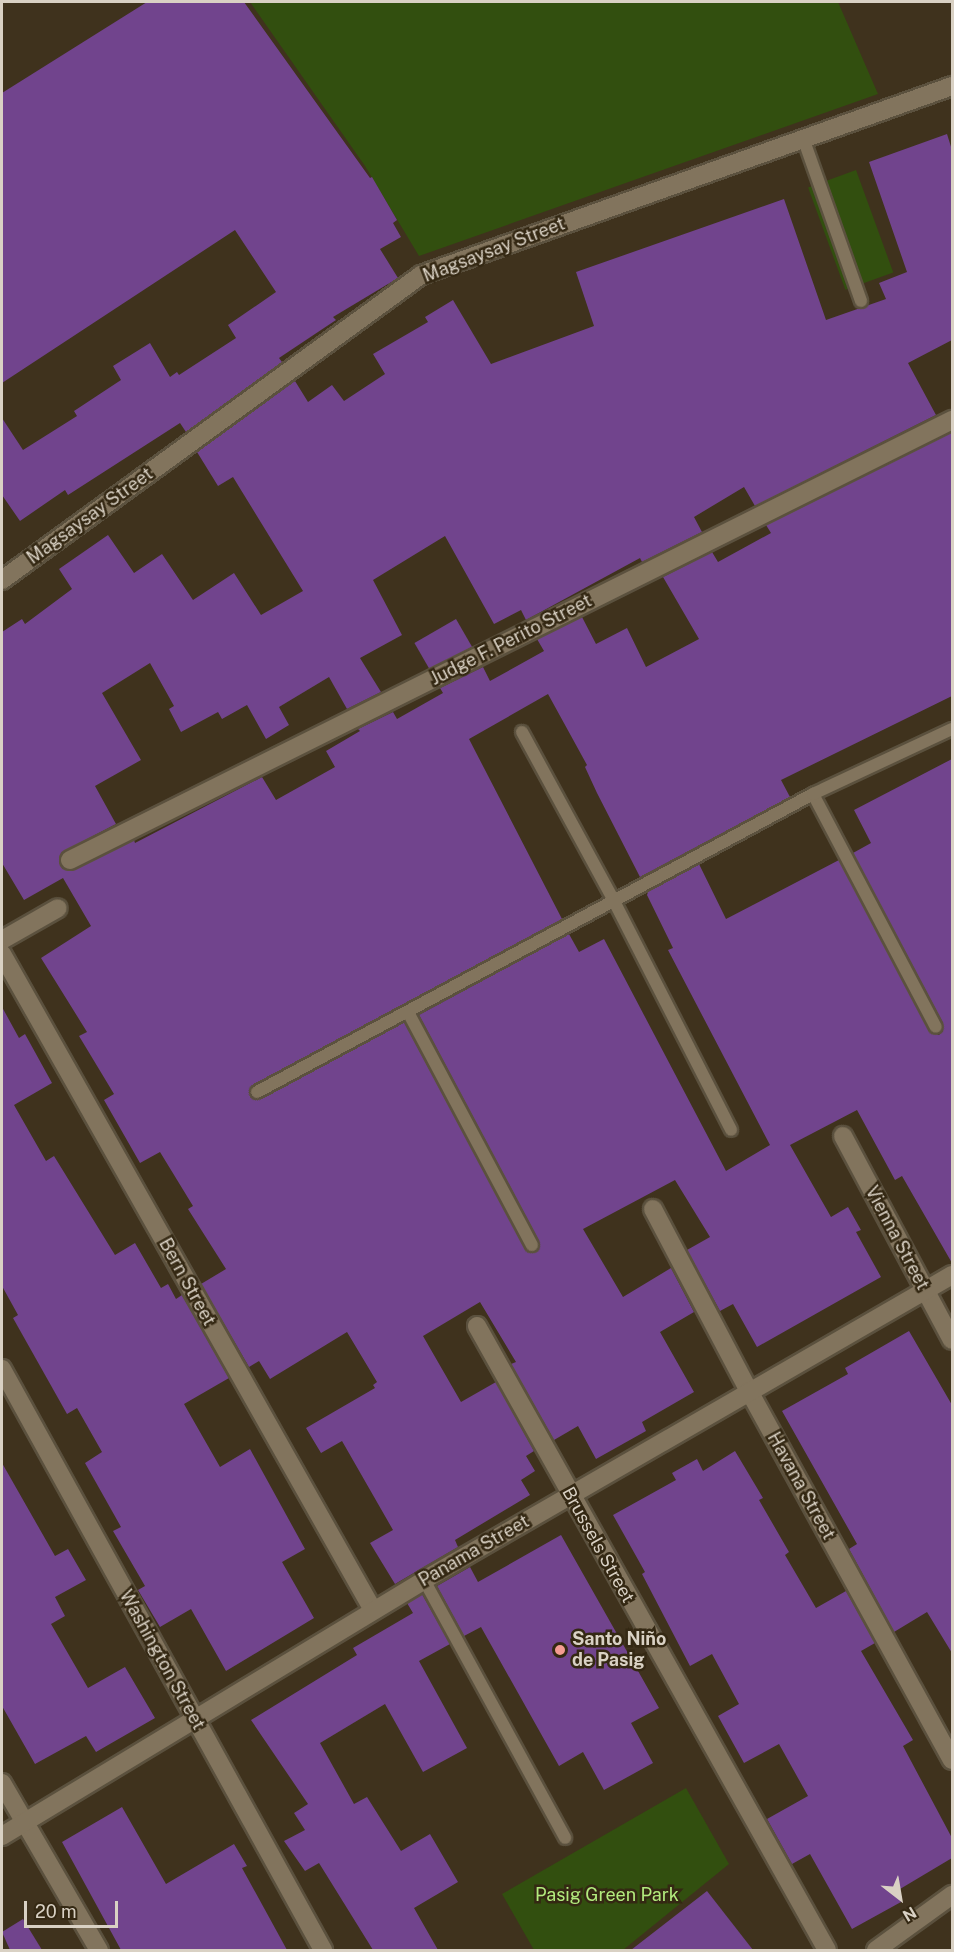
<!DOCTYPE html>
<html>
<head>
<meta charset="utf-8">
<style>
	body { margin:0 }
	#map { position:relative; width:954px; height:1952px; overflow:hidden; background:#3f321d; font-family:"Public Sans",sans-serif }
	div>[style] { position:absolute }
	.green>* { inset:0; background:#324f0f; transform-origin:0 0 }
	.building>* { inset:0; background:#71448d; transform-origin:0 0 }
	.roads { filter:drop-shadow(2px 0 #5b513e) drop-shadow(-2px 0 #5b513e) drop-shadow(0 2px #5b513e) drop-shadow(0 -2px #5b513e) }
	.service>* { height:12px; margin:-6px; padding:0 6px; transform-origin:6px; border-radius:6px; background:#82745d }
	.minor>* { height:18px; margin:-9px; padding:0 9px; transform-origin:9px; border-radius:9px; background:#82745d }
	.tertiary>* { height:18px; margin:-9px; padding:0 9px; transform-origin:9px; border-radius:9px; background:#82745d }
	.dots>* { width:16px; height:16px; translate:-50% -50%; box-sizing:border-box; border:3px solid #342813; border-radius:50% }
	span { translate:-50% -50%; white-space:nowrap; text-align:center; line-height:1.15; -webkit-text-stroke:5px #342813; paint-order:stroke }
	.street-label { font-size:18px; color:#d9d1c4 }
	.poi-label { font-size:18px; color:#d9d1c4; font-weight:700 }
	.left { translate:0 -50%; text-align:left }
	.park-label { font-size:18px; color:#b2eb7d }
	.frame { position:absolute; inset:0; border:3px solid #d9d1c4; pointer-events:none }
	.north { position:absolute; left:870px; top:1868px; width:60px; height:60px; -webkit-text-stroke:4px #342813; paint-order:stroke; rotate:149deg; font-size:16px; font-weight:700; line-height:24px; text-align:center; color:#d9d1c4 }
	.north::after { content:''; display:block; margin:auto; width:21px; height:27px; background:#d9d1c4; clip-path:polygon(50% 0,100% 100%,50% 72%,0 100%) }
	.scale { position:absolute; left:24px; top:1901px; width:94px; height:27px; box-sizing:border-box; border:3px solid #d9d1c4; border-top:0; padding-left:8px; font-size:18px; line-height:21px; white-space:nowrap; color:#d9d1c4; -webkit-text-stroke:4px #342813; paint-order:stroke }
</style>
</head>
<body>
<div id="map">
	<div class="green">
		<div style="clip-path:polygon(250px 2px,838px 2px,878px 94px,419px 256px,365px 166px)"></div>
		<div style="left:856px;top:170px;width:109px;height:51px;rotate:70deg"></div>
		<div style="clip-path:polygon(686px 1788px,729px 1864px,623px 1950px,534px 1950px,502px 1894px)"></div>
	</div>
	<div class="building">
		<div style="clip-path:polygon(147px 2px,244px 2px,370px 178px,372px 177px,397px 220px,393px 223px,401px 237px,380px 249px,398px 278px,333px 317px,336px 320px,279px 358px,282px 362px,186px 432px,180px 423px,68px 495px,65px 490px,20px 521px,2px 495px,2px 418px,23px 450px,77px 416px,74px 411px,121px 380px,113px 366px,150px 343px,170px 377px,177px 372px,179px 375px,236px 338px,228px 325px,276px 292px,235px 230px,2px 383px,2px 93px)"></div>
		<div style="clip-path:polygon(947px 134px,952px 150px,952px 340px,908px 363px,936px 415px,755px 506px,744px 487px,694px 517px,702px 532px,642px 562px,640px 558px,526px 620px,521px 610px,494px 624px,445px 536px,373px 580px,402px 635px,360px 658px,381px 692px,347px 709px,329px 677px,279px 707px,289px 725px,266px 739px,247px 705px,222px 719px,218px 712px,181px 732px,169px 709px,174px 706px,150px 663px,102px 693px,141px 760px,95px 786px,116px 824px,61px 853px,60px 864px,69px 871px,134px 840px,135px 843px,262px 777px,276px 800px,335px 767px,326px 751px,360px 731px,358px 729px,393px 712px,397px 719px,443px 693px,440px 688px,483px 667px,490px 681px,544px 651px,537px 639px,582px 617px,596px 644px,627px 628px,646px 667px,699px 639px,663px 577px,712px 552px,718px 562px,771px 533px,766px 525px,952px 432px,952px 696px,781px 780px,790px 797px,640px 877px,597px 793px,585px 767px,587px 765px,548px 694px,469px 739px,562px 919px,253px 1085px,249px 1092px,253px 1099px,261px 1099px,404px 1022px,525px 1249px,535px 1252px,539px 1249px,539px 1241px,419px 1015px,569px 934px,579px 952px,604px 939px,726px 1171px,770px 1145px,668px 950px,673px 948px,647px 895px,648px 892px,699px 864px,726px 919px,839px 860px,929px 1031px,939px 1035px,943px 1031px,943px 1023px,853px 853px,871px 843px,854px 810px,952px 759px,952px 1263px,902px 1176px,895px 1180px,857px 1110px,790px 1145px,831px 1217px,848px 1207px,861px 1230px,856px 1232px,881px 1277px,757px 1347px,733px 1304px,720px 1311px,687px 1250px,710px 1237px,675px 1180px,583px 1229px,623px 1297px,671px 1268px,694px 1312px,660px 1332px,694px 1392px,642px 1422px,646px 1431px,596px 1459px,578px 1426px,554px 1440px,511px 1364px,516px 1362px,480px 1302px,423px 1336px,461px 1402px,496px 1382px,534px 1451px,526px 1456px,535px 1471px,521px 1480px,530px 1495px,455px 1540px,458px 1547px,395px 1584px,370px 1543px,393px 1530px,342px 1441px,321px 1453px,306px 1428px,375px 1388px,373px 1385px,377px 1382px,347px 1332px,270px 1379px,259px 1361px,249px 1367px,201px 1284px,226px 1269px,188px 1209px,193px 1206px,160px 1152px,140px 1163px,104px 1100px,114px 1094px,79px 1036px,87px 1032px,41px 958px,91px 926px,63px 878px,24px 900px,2px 863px,2px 632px,22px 619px,25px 624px,72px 589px,59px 569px,108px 535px,134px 573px,162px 554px,193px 600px,234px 573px,261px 615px,303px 591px,233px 477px,218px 486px,197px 452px,295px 381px,308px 402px,332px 385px,344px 401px,385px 374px,373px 354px,428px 322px,425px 317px,453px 300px,491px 364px,594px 326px,576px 272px,784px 199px,826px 320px,886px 299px,879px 283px,907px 272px,869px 162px)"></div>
		<div style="left:456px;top:619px;width:32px;height:48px;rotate:60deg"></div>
		<div style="clip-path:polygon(2px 1007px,19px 1038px,25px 1034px,52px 1083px,14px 1105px,46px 1161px,54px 1156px,115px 1255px,135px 1243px,161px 1288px,168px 1284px,176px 1299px,182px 1295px,229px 1378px,184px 1404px,220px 1467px,250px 1449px,305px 1549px,282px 1562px,314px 1618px,226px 1671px,191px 1609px,160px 1627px,138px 1590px,145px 1586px,113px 1531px,121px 1527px,85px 1463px,102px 1452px,77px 1408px,67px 1414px,13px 1318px,18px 1315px,2px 1286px)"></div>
		<div style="clip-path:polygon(909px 1331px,952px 1405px,952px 1653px,927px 1612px,894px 1632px,849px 1549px,857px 1544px,782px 1411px,848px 1374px,845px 1368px)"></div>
		<div style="clip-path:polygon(735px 1451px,763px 1498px,759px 1500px,789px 1552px,785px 1555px,816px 1608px,846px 1591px,875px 1643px,861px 1651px,913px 1740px,903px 1746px,952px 1838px,952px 1858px,895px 1892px,901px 1902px,852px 1929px,810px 1854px,792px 1864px,767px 1819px,808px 1796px,779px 1744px,744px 1763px,718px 1716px,739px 1704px,712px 1654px,690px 1666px,642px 1574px,645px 1572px,613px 1515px,676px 1480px,672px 1473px,697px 1459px,703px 1471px)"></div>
		<div style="clip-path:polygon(2px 1463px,55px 1556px,68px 1549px,86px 1580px,55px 1597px,65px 1616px,51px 1624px,88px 1688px,125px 1667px,155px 1718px,96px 1752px,86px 1736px,35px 1764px,2px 1706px)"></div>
		<div style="clip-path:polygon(561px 1535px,659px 1708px,631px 1723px,653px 1763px,604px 1790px,583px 1752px,559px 1766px,481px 1627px,464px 1636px,437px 1586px,470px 1567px,478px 1582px)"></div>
		<div style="clip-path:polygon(422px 1594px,450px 1644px,419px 1661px,467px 1748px,423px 1772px,385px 1704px,320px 1743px,354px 1804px,367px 1797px,401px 1851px,430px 1834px,458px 1882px,414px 1908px,438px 1950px,373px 1950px,319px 1863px,305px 1871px,284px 1841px,305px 1830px,294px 1813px,308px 1804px,251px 1720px,357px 1655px,353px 1648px,413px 1613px,407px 1603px)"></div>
		<div style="clip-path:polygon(122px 1807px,166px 1884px,234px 1844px,247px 1866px,242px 1868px,287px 1950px,121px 1950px,62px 1842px)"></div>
		<div style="clip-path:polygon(707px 1891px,753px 1950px,631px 1950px)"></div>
		<div style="clip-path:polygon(23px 1919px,42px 1950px,10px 1950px,2px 1932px)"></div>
	</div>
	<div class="roads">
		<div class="service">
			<div style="left:803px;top:138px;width:173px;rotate:70.4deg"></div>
			<div style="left:522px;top:732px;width:192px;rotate:61.4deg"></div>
			<div style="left:614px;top:901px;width:257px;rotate:62.9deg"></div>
			<div style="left:813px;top:794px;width:263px;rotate:62.2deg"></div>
			<div style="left:408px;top:1012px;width:264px;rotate:62deg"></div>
			<div style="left:257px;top:1092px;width:631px;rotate:-28.19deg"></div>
			<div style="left:813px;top:794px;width:153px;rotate:-25.1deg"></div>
			<div style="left:424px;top:1580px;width:294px;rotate:61.3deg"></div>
		</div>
		<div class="minor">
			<div style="left:70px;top:860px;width:986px;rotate:-26.51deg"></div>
			<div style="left:2px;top:940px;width:64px;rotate:-29.7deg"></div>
			<div style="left:2px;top:954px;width:754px;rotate:60.51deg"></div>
			<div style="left:843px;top:1136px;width:231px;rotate:61.9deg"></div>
			<div style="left:653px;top:1209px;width:206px;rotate:62.2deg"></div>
			<div style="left:749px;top:1391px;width:421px;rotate:61.2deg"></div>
			<div style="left:477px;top:1326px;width:715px;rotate:60.71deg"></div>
			<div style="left:2px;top:1369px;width:664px;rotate:61.08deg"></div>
			<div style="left:2px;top:1783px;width:193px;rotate:59.9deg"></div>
			<div style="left:2px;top:1836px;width:494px;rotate:-31.2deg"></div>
			<div style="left:424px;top:1580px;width:610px;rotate:-30.01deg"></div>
		</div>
		<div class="tertiary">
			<div style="left:2px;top:580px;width:518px;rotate:-36.05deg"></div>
			<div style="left:421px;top:275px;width:564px;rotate:-19.59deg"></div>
			<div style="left:876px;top:1950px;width:94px;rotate:-35.9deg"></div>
		</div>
	</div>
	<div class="dots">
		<div style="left:560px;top:1650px;background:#f59c92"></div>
	</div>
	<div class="street-label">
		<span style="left:494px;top:250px;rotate:-21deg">Magsaysay Street</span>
		<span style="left:90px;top:516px;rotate:-36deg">Magsaysay Street</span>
		<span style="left:511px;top:640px;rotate:-27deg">Judge F. Perito Street</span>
		<span style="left:897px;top:1238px;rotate:62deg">Vienna Street</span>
		<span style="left:187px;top:1282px;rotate:61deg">Bern Street</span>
		<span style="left:801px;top:1486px;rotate:61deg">Havana Street</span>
		<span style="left:598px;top:1545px;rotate:61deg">Brussels Street</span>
		<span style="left:474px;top:1551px;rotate:-30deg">Panama Street</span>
		<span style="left:162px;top:1660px;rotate:61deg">Washington Street</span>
	</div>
	<div class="poi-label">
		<span class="left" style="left:572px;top:1650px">Santo Niño<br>de Pasig</span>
	</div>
	<div class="park-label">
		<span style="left:607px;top:1895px">Pasig Green Park</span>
	</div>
	<div class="frame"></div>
	<div class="north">N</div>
	<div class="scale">20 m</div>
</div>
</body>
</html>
